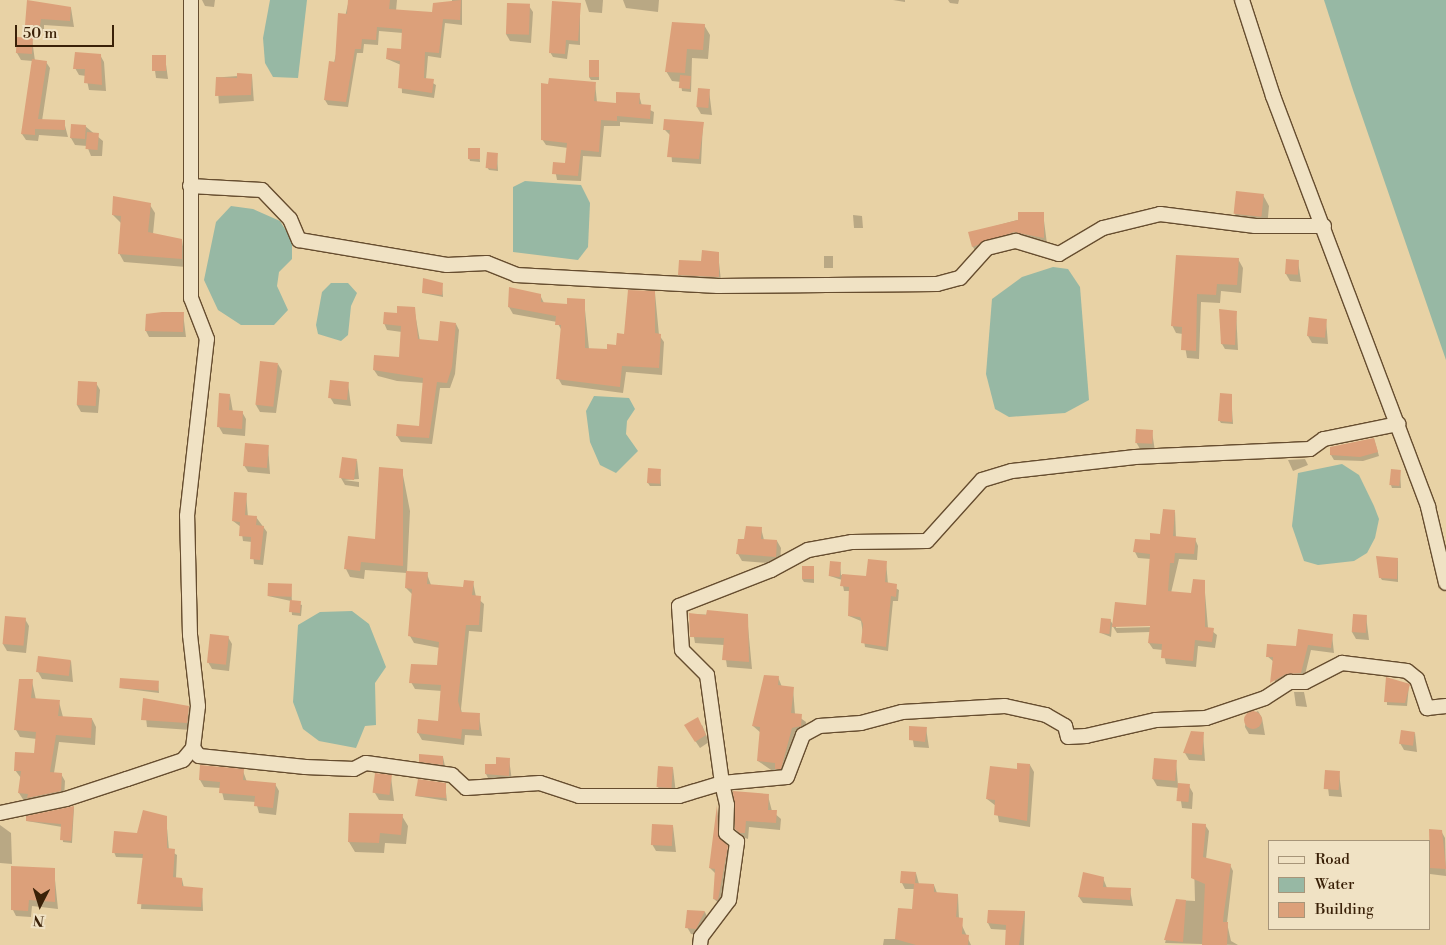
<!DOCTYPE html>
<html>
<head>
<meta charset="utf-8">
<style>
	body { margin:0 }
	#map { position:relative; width:1446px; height:945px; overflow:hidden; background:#e8d2a5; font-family:"Libre Bodoni",serif }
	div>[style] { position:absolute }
	.water>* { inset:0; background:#97b8a4 }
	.shadow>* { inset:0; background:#0003; transform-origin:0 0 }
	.building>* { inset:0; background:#dca07a; transform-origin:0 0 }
	.round { border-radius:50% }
	.roads { filter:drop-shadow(1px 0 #664d2f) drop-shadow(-1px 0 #664d2f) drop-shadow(0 1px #664d2f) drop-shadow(0 -1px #664d2f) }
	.minor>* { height:14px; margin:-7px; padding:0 7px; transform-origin:7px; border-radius:7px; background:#f0e2c4 }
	span { translate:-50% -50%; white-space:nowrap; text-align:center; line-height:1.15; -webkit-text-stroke:4px #f0e2c4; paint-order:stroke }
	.legend { position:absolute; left:1268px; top:840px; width:162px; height:90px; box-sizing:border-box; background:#f0e2c4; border:1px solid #a79579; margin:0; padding:6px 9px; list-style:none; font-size:15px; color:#3a2108 }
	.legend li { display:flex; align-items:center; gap:10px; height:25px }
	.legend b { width:25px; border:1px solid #a79579 }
	.north { position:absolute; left:15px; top:880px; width:50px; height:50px; -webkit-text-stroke:4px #f0e2c4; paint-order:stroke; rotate:185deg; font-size:14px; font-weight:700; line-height:20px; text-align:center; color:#3a2108 }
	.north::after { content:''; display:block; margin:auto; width:18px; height:22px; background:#3a2108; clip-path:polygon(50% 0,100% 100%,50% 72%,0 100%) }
	.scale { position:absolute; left:15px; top:25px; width:99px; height:22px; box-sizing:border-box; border:2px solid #3a2108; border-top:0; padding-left:6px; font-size:15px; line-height:18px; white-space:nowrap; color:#3a2108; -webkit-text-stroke:4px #f0e2c4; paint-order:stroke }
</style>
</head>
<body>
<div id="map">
	<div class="water">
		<div style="clip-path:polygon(270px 0,307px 0,298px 78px,273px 77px,265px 63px,263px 38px)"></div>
		<div style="clip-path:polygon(1324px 0,1446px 0,1446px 360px,1353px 90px)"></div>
		<div style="clip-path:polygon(525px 181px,581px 185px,590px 203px,588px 247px,578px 260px,513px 252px,513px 187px)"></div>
		<div style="clip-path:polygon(231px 206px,253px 209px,280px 221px,292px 240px,292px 259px,279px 272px,277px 286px,288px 310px,274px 325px,241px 325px,218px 310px,204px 280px,216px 222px)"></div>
		<div style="clip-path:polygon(1053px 267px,1068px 269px,1080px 287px,1089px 400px,1065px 413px,1009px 417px,995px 409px,986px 374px,992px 299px,1022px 277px)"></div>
		<div style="clip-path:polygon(331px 283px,348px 283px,357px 293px,351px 306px,348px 335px,341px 341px,318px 334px,316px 325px,322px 292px)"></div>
		<div style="clip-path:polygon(594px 396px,629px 398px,635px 409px,627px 421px,626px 434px,638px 451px,616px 473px,600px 465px,590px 442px,586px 411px)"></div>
		<div style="clip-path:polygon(1342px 464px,1359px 475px,1374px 506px,1379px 519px,1375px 538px,1367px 553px,1354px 561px,1318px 565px,1304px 561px,1292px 526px,1298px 473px)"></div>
		<div style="clip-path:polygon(352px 611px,369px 624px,386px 667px,375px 683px,376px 725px,365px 726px,356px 748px,319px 741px,303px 729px,293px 702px,298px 625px,320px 612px)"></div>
	</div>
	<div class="shadow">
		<div style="clip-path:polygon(202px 0,215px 0,214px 7px,205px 6px)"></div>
		<div style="clip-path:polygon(349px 0,397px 0,396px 11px,433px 14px,452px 6px,452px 0,462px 0,462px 25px,445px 23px,441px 58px,428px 56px,426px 79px,436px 85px,434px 98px,402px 93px,401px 65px,387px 59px,402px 50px,403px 33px,379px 31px,378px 45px,364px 44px,363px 53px,357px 53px,348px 107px,328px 105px,325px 100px)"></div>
		<div style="clip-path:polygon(585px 0,603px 0,602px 13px,589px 12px)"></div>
		<div style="clip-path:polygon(623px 0,659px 0,658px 12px,626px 8px)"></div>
		<div style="clip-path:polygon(893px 0,905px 0,905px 2px)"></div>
		<div style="clip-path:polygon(948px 0,959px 0,958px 4px,950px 3px)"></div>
		<div style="clip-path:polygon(28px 1px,71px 8px,74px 27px,44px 25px,44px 33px,30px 32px)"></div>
		<div style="clip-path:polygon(580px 4px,580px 45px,569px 44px,567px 59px,553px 57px,550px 52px)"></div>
		<div style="clip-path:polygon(529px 6px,533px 12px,531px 43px,510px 41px,506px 34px)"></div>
		<div style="clip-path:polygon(704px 25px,710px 35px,708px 59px,692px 58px,691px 92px,682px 91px,681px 82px,672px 81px,666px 71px)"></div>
		<div style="clip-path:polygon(32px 39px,35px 61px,46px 62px,50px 68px,42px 121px,64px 122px,68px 137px,39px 135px,38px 141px,26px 140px,22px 134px,33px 61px,21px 60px,17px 53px)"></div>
		<div style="clip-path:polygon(100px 55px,104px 62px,106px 91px,89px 90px,86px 76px,79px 75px,75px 68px)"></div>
		<div style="clip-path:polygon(153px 56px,165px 57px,168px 79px,156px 78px)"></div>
		<div style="clip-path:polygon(599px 62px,599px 80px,591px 80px,589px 77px)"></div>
		<div style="left:252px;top:75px;width:26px;height:35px;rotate:86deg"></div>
		<div style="clip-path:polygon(595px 83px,597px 102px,617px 104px,639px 95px,642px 106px,654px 112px,653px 124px,620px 122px,620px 126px,604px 126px,601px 157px,583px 156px,581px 181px,557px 180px,554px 164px,566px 165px,568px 148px,546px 145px,542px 139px)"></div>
		<div style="clip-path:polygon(709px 90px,712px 115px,701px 114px,697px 107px)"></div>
		<div style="clip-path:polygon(703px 123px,701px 164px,672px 162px,670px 135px,665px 130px)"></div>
		<div style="clip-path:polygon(85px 126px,103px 141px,102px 156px,91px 156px,87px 146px,75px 145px,71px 138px)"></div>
		<div style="clip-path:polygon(479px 150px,480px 162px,470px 161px,469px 158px)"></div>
		<div style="clip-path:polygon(497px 154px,498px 171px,489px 170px,487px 167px)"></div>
		<div style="clip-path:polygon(1237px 193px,1263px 195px,1269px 206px,1267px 228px,1241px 225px,1235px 214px)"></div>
		<div style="clip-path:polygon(150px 205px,155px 213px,153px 234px,182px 240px,186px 267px,124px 262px,119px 253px,122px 224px,113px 215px)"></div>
		<div style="clip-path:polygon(1043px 213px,1047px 244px,1018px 239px,977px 254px,973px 247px,970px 233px)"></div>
		<div style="clip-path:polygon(853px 215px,862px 216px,863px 228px,854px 228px)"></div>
		<div style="clip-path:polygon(718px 253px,721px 281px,681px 279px,679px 275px)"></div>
		<div style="left:824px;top:256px;width:9px;height:12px"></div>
		<div style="clip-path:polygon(1177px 256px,1238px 259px,1243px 268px,1241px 293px,1221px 291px,1220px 303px,1201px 302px,1199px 359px,1187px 358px,1183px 334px,1176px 333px,1172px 325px)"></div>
		<div style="clip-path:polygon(1298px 261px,1301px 282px,1290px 281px,1286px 274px)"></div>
		<div style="clip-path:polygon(442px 284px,443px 297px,423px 293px)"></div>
		<div style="clip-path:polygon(655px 293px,659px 335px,664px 342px,662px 375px,626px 372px,623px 393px,562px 385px,558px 378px,562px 331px,557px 322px,513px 314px,509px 307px,540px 295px,544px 303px,568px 305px,584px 300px,589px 349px,608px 351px,617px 346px)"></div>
		<div style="clip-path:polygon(414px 308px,420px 341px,439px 342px,456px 324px,459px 330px,455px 374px,450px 388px,440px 388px,432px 444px,401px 442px,397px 436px,420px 428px,424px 383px,397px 381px,378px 376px,374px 370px,400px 359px,402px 332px,387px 330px,384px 323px)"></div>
		<div style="clip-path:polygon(1236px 312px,1238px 350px,1225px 349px,1222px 344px)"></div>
		<div style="clip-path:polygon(183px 313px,186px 337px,149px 337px,146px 331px)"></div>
		<div style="clip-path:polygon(1326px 320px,1328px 344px,1312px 343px,1308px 336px)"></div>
		<div style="clip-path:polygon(278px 364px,282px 371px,276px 413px,260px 412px,256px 405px)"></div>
		<div style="clip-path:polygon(96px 383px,100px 390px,98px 413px,81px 412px,77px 405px)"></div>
		<div style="clip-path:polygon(348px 383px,351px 406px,334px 404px,330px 397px)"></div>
		<div style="clip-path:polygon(230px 395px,233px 412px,242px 412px,246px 419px,245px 436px,223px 434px,219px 427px)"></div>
		<div style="clip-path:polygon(1231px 395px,1233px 424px,1221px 423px,1219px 420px)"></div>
		<div style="clip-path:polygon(1152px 432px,1155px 451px,1140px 449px,1136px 442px)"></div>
		<div style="clip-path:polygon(1374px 439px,1379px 456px,1363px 461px,1334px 460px,1331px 455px,1332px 448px)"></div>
		<div style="clip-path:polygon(268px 446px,270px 474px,248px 472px,244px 465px)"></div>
		<div style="clip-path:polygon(1305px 459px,1308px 465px,1293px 471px,1288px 460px)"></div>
		<div style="clip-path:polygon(357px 460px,359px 479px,344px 480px,359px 482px,359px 487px,345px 485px,341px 478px)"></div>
		<div style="clip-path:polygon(402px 470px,410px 511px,407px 572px,427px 574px,431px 585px,464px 588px,473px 582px,476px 597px,484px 604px,482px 632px,469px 631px,461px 709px,462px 713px,479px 714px,482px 736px,465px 735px,464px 745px,422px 740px,418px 733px,439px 723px,442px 691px,415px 689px,411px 682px,438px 667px,440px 648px,414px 643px,410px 636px,413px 595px,406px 588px,407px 573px,365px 570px,364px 579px,350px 577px,346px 569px,377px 541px)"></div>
		<div style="clip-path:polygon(660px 470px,661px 486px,650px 486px,648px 483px)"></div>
		<div style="clip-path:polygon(1400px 471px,1401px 488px,1392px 488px,1391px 485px)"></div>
		<div style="clip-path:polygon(246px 494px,248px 517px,256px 517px,267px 532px,263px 565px,254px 564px,252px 542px,243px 541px,241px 527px,233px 521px)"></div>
		<div style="clip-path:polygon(evenodd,1175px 511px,1176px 538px,1195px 539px,1198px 546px,1197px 560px,1179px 559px,1171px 593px,1192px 595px,1204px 581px,1208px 628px,1217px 635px,1215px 648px,1198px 646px,1196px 667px,1166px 664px,1163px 650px,1153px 649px,1149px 643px,1150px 632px,1117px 633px,1112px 625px,1111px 637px,1101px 633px,1110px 620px,1114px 626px,1147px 606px,1151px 559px,1138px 558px,1135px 552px,1162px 536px,1175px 511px,1156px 625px,1156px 627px,1116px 628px,1116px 626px,1156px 625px)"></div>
		<div style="clip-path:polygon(761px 528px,764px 540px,777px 541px,781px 548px,780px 564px,742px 561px,738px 554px)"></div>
		<div style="clip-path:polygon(1398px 560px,1398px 582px,1382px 580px,1380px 577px)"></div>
		<div style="clip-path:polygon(886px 562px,888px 584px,899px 590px,898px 601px,893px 601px,888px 651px,865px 647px,861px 621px,849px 616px,850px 591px,844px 591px,842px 580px,830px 576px,840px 563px,841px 575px,867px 577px)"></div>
		<div style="clip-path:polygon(814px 568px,814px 583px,804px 582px,802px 579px)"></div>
		<div style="clip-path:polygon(291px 586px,292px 602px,302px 605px,301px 616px,292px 615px,291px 601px,268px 596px)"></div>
		<div style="clip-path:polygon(690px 614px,747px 616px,752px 669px,727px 667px,724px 645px,695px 643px)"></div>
		<div style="clip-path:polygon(1366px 616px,1369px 640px,1356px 639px,1352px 632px)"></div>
		<div style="clip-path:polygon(25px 619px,29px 626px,26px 653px,7px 651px,3px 644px)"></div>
		<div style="clip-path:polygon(1332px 635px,1334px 653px,1311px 650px,1304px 679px,1275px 688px,1274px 662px,1267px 656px)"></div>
		<div style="clip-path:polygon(228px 637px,232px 644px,229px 671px,212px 669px,208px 662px)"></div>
		<div style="clip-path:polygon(71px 661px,73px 682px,42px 679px,38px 672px)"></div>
		<div style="clip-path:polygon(778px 677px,782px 687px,793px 688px,795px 714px,806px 722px,805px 733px,795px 735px,784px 775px,780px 776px,758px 761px,761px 733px,753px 726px)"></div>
		<div style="clip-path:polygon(1387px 679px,1409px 685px,1407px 706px,1387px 705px)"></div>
		<div style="clip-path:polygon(32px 681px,36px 700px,59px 702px,63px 717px,92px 719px,96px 727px,95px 745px,59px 742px,54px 773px,61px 774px,65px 781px,64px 799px,24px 801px,19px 793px,21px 778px,15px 770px,35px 754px,37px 739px,20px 737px,16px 730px)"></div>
		<div style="clip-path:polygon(158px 682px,159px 693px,120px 688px)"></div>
		<div style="clip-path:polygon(1294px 692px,1304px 692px,1307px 707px,1296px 706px)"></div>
		<div style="clip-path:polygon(144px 699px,188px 707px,191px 730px,147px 727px)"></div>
		<div style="clip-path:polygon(1258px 711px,1262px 718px,1265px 735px,1249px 734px,1245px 727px,1246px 717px)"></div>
		<div style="clip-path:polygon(702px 725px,709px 742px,700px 748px,690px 733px)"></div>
		<div style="clip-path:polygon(911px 728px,926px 728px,929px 748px,914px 747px)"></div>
		<div style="clip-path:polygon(1415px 733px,1417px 752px,1404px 750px,1400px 743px)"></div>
		<div style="clip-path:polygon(1203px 734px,1205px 761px,1189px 760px,1185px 753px)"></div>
		<div style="clip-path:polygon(443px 757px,446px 771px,424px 768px,420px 761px)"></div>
		<div style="clip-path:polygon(509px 759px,512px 781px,489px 780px,486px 774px)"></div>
		<div style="clip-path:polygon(1176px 762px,1178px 785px,1189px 786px,1193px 793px,1192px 809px,1182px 808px,1179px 788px,1157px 786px,1153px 779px)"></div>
		<div style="clip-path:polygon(1030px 765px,1034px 772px,1030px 827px,999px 822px,996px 806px,987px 799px,1018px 770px)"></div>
		<div style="clip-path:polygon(673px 768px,676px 794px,662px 794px,658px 787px)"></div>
		<div style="clip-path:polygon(243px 771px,247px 782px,275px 784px,279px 791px,276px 815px,259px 813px,256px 802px,224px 800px,221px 788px,204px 787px,200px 780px)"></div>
		<div style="clip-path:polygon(1326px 771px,1339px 772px,1342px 797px,1329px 796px)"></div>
		<div style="clip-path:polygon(391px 777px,394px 801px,379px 800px,375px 793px)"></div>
		<div style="clip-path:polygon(445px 784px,447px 801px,416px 796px)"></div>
		<div style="clip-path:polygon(768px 796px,772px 811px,781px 819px,780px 830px,749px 827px,748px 839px,740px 836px,736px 829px)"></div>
		<div style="clip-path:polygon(74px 807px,72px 843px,63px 842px,62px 827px,27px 821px)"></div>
		<div style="clip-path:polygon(718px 809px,721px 841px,730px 853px,721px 905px,714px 899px,716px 874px,710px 868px)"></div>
		<div style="clip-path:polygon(402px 816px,408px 826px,406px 844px,385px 843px,384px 853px,355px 852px,349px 842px)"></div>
		<div style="clip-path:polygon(166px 817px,169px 850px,177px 855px,176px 878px,182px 879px,184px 888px,202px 889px,203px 911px,141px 909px,144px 858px,116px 857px,114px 852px)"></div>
		<div style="clip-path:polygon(1193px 824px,1205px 825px,1209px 831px,1206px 859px,1230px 865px,1233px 871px,1227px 923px,1231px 941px,1238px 945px,1165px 943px,1177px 900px,1195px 901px)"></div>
		<div style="clip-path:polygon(0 825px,11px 833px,12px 864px,0 863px)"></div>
		<div style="clip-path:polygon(673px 826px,676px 852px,656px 851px,652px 844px)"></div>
		<div style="clip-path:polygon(1430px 830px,1441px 831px,1445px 838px,1446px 876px,1430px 874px)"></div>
		<div style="clip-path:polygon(54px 870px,58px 909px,32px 906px,31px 917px,16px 916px,13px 910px)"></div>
		<div style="clip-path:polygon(916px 873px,919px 884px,934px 885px,937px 893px,958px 895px,959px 919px,971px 945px,883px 945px,884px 939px,896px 939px,913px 910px,915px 889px,905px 889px,902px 883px)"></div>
		<div style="clip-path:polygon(1103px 878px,1107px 888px,1130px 890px,1133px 906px,1083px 903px,1079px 897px)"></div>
		<div style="clip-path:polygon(688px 911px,705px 912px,708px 919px,700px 935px,691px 934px,687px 927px)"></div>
		<div style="clip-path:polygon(1025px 912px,1024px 945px,1006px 945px,1007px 930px,991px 929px,988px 923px)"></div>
	</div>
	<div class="building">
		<div style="clip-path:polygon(27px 0,71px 7px,70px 21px,41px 19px,40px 26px,25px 25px)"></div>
		<div style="clip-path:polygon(348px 0,390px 0,389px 9px,432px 12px,433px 3px,461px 0,460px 20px,443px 19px,439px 53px,425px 52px,424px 78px,434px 79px,432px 93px,398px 88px,400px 61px,386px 59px,387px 48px,401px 49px,402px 29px,377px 27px,376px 40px,362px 39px,361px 49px,355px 49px,346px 102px,324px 100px,329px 61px,335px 62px,338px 13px,347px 14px)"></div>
		<div style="clip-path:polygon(552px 1px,581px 3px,578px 41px,566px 40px,565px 54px,549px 53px)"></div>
		<div style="left:507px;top:3px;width:23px;height:31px;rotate:2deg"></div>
		<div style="clip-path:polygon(672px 22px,705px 24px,703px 50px,687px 49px,685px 73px,665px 72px)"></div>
		<div style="left:17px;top:37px;width:16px;height:16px;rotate:4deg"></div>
		<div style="clip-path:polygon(75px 52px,101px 54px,102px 85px,84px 83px,85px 69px,73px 69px)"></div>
		<div style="left:152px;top:55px;width:14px;height:16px"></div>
		<div style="clip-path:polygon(32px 59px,47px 61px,38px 119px,65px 120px,65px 130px,35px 129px,35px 135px,21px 134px)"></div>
		<div style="left:589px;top:60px;width:10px;height:17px"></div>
		<div style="clip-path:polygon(237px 73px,252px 74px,251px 95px,215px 96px,216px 77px,237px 78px)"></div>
		<div style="left:680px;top:75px;width:11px;height:13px;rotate:5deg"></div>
		<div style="clip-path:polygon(549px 78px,596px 82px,594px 101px,616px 103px,616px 92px,640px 93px,639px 104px,651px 105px,650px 119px,617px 116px,617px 121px,601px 120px,599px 152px,581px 150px,578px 176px,552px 174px,553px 162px,565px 163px,567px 143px,541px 140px,541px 83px,548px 84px)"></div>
		<div style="left:698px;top:88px;width:12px;height:19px;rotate:5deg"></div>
		<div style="clip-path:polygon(664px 119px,704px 122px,699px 159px,667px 157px,670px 130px,663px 130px)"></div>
		<div style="left:71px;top:124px;width:15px;height:14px;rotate:4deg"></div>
		<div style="left:87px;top:132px;width:12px;height:17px;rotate:5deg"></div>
		<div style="left:468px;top:148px;width:12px;height:11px"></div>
		<div style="left:487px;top:152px;width:11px;height:16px;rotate:5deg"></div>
		<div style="left:1236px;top:191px;width:28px;height:23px;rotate:6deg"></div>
		<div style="clip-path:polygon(113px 196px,151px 203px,148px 232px,182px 239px,182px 259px,118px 254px,121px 216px,112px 215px)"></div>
		<div style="clip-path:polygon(1018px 212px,1044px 212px,1044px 238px,1014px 232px,972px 247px,968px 232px,1018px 220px)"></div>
		<div style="clip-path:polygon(702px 250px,719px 252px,719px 277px,678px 275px,679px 260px,701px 261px)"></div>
		<div style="clip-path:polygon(1176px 255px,1239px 258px,1237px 285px,1217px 284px,1216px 295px,1197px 294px,1196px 351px,1181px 350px,1182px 327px,1171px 326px)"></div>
		<div style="left:1286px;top:259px;width:13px;height:15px;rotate:4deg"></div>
		<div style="clip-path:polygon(423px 278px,443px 283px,442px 295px,422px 293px)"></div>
		<div style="clip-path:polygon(509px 287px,541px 294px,541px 302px,567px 304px,567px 298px,585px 299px,585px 348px,607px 349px,607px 344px,616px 345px,617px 333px,624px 334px,628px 290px,655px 291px,655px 333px,661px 334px,659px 368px,622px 366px,620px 387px,556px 379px,561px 325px,555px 325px,556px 316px,508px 307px)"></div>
		<div style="clip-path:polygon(397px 306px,415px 307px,418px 339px,438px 341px,440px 321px,456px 323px,452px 367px,447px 383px,437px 382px,429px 438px,396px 436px,397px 424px,419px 426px,423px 378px,373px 370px,374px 355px,399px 357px,401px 326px,383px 324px,384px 312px,397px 313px)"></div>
		<div style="clip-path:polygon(1219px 309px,1237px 311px,1235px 345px,1221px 344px)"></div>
		<div style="clip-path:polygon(162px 312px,184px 312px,183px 332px,145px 331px,146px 314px)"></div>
		<div style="left:1309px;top:317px;width:18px;height:19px;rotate:6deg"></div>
		<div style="left:260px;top:361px;width:18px;height:44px;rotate:6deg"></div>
		<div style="left:330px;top:380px;width:19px;height:18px;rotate:6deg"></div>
		<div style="left:78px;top:381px;width:19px;height:24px;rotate:3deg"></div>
		<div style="clip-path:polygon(219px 393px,230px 394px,229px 410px,243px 411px,242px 429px,217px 427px)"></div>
		<div style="clip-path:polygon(1220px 393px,1232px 394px,1232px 422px,1218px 421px)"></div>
		<div style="left:1136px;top:429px;width:17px;height:14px;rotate:3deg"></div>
		<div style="clip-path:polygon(1374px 438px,1378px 452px,1360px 457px,1330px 455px,1330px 447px)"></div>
		<div style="left:245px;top:443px;width:24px;height:23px;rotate:5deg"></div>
		<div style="left:342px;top:457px;width:15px;height:21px;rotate:8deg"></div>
		<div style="clip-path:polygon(379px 467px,403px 469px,403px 566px,361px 562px,360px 571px,344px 569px,348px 536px,375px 539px)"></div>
		<div style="left:648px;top:468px;width:13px;height:15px;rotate:4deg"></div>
		<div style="left:1391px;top:469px;width:10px;height:16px;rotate:6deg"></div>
		<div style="clip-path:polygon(234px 492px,247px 493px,245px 515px,257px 516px,256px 525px,264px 526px,260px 560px,250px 559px,251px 537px,239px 536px,240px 522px,232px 521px)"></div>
		<div style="clip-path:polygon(1163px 509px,1175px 510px,1173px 536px,1196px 538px,1194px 554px,1175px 553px,1174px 563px,1170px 563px,1168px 591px,1191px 593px,1193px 579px,1205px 580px,1205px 627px,1214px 628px,1212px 642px,1195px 640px,1193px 661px,1161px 658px,1162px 644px,1148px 643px,1150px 626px,1112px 627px,1115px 602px,1146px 605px,1150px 554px,1133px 552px,1135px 539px,1150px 540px,1150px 533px,1160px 534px)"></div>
		<div style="clip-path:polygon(746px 526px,762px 527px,761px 539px,777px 540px,776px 557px,736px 554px,738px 539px,744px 539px)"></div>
		<div style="clip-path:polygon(1376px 556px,1398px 558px,1397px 579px,1379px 578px)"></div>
		<div style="clip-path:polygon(868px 559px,887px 561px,885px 582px,897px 584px,896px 597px,891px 596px,886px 647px,861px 643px,863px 624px,860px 617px,848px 616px,849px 587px,840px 586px,842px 574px,866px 576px)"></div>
		<div style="left:830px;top:561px;width:11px;height:15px;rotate:5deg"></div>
		<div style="left:802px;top:566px;width:12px;height:13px"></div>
		<div style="clip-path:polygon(406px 571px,428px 572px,427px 584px,463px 587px,464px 580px,474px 581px,472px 595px,481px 596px,479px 625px,466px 625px,458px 701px,461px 712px,480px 713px,479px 730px,462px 729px,461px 739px,417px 733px,418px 719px,438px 721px,441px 685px,409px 683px,411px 664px,437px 665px,439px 642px,408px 636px,412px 589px,405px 588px)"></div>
		<div style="left:268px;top:583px;width:24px;height:13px;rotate:2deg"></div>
		<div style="left:290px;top:600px;width:11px;height:12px;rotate:5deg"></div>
		<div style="clip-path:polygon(707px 610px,748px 614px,749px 662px,722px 660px,724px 638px,690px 637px,689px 613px,706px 615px)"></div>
		<div style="left:1353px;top:614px;width:14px;height:18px;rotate:4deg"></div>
		<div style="left:5px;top:616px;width:21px;height:28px;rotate:5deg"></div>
		<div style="left:1101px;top:618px;width:10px;height:15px;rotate:6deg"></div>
		<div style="clip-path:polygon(1298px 629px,1333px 634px,1331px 648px,1308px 645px,1301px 673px,1286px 674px,1270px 683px,1273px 657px,1266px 657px,1267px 644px,1296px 646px)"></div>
		<div style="left:210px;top:634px;width:19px;height:29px;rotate:6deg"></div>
		<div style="left:38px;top:656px;width:33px;height:16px;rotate:7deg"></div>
		<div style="clip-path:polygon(764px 675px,779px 676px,778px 685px,794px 687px,791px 713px,802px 714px,801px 726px,792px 728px,781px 769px,775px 769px,775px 763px,757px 761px,760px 727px,752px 726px)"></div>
		<div style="clip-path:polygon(1386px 677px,1410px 684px,1405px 703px,1384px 702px)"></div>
		<div style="left:120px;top:678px;width:39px;height:10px;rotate:4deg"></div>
		<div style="clip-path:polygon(19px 679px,33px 679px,31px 698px,60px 700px,58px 716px,92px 718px,91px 738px,56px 735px,50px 772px,62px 773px,61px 791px,27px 798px,28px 794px,18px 793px,21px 771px,14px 771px,15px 752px,34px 753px,36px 732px,14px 730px)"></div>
		<div style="clip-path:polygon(143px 698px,189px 706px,187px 723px,141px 720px)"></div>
		<div class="round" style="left:1244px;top:711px;width:18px;height:18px"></div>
		<div style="clip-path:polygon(698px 717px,706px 735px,695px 742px,684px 725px)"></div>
		<div style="clip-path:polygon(909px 726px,927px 727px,925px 742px,909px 740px)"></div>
		<div style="left:1401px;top:730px;width:14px;height:14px;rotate:8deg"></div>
		<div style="clip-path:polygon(1191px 731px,1204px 732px,1202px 755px,1183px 753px)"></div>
		<div style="clip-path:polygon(419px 754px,443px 756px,443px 765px,419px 762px)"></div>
		<div style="clip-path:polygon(496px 757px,510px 758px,509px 776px,485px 774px,485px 764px,496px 764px)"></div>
		<div style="left:1154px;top:758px;width:23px;height:21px;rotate:5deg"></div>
		<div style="clip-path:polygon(1017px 763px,1030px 764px,1027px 821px,994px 815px,995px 800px,986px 799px,990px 766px,1017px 769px)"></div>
		<div style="clip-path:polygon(200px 765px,244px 769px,243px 780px,276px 783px,273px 808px,254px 806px,255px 796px,219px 793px,220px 782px,199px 780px)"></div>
		<div style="left:658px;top:766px;width:15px;height:21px;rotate:4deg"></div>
		<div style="left:1325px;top:770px;width:15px;height:19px;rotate:4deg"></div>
		<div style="left:375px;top:773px;width:17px;height:20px;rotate:7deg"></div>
		<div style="clip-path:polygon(418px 779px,446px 783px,446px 798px,415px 796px)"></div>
		<div style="left:1178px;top:783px;width:12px;height:18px;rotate:5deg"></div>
		<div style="clip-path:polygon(733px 791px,769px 794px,768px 810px,777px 810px,776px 823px,746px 821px,745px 833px,740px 833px,735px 829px)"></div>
		<div style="clip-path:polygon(717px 805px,718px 836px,728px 846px,718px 900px,713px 899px,715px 869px,709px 868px)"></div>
		<div style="clip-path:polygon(74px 806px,71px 841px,60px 840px,61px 824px,26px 821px,26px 816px)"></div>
		<div style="clip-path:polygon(143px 810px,167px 816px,167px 848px,175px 849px,173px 877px,182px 878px,182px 886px,203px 888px,201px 907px,137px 904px,143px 854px,112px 853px,114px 831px,137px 833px)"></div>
		<div style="clip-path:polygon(349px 813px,403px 814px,401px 835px,380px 833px,379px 843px,348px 842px)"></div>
		<div style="clip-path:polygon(1192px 823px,1206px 824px,1203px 857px,1231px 864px,1224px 912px,1223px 922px,1228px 922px,1227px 945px,1202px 945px,1205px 884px,1191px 878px)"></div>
		<div style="left:652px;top:824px;width:21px;height:21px;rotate:3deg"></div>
		<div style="clip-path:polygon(1429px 829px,1442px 830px,1446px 869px,1430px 868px)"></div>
		<div style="clip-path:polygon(11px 866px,55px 868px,55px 902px,29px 900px,28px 911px,11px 910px)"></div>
		<div style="clip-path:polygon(901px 871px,916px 872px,915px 883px,934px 884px,934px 892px,958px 894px,956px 917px,963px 918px,962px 934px,969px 935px,968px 945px,916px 945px,895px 939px,898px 908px,912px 909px,914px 884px,900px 883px)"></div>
		<div style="clip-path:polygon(1083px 872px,1104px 877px,1103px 887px,1131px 888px,1130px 900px,1078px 897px)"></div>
		<div style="clip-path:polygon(1176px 899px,1186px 900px,1183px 942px,1164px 940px)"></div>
		<div style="clip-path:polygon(687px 910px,705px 911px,696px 929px,685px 928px)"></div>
		<div style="clip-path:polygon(988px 910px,1025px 911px,1019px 945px,1005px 945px,1006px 925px,987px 923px)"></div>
	</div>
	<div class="roads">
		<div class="minor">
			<div style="left:1242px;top:0;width:101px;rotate:72.1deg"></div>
			<div style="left:1273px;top:96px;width:439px;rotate:69.3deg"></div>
			<div style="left:1428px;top:507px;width:78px;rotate:76.7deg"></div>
			<div style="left:190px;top:186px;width:72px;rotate:3.2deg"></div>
			<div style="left:262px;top:190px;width:40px;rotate:46deg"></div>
			<div style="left:290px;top:219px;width:23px;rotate:67deg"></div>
			<div style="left:299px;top:240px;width:150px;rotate:9.6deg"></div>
			<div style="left:447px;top:265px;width:40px;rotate:-2.9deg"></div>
			<div style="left:487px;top:263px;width:31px;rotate:22deg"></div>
			<div style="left:516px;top:275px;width:202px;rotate:3.1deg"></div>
			<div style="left:718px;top:286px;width:219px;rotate:-0.5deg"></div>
			<div style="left:937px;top:284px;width:24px;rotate:-15deg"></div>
			<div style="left:960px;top:278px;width:40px;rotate:-48deg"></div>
			<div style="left:987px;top:248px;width:30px;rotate:-14deg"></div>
			<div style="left:1016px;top:241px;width:45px;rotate:16.8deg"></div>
			<div style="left:1059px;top:254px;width:51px;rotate:-30.6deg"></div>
			<div style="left:1103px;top:228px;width:59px;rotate:-13.8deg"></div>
			<div style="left:1160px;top:214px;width:96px;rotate:7.2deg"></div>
			<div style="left:1255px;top:226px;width:69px"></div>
			<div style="left:193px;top:748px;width:10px;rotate:53deg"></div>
			<div style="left:199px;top:756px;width:107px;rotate:5.9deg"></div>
			<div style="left:305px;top:767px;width:49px;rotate:2.3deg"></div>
			<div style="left:354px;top:769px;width:13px;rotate:-27deg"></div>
			<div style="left:366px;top:763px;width:87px;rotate:7.9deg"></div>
			<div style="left:452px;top:775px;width:19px;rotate:43deg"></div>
			<div style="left:466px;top:788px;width:74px;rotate:-3.9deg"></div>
			<div style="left:540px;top:783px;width:41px;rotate:18.4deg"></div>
			<div style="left:579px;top:796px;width:100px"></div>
			<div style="left:679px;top:796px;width:45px;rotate:-16.8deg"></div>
			<div style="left:722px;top:783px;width:109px;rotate:-97.9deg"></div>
			<div style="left:707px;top:675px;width:35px;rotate:-135deg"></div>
			<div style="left:682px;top:650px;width:44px;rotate:-93.9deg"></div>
			<div style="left:679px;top:606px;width:99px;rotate:-21.4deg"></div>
			<div style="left:771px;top:570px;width:42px;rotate:-28.4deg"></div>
			<div style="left:808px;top:550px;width:45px;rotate:-10.3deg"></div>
			<div style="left:852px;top:542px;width:75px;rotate:-0.8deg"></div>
			<div style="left:927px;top:541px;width:82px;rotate:-48deg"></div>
			<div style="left:982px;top:480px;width:31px;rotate:-17deg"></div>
			<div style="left:1012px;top:471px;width:124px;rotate:-6.5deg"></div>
			<div style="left:1135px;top:457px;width:175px;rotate:-2.6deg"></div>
			<div style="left:1310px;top:449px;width:17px;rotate:-36deg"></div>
			<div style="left:1324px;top:439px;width:76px;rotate:-11.5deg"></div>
			<div style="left:722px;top:783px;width:65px;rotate:-5.3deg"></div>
			<div style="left:787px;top:777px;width:45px;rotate:-69.1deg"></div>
			<div style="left:803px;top:735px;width:18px;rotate:-29deg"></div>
			<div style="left:819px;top:726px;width:42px;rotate:-4.1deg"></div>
			<div style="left:861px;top:723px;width:42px;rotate:-15deg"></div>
			<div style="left:902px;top:712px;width:103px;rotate:-3.3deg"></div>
			<div style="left:1005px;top:706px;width:42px;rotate:12.4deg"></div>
			<div style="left:1046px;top:715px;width:22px;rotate:30deg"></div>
			<div style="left:1065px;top:726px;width:11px;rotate:75deg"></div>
			<div style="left:1068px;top:737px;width:18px;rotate:-3deg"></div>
			<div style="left:1086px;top:736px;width:72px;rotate:-12.9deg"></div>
			<div style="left:1156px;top:720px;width:50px;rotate:-2.3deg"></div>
			<div style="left:1206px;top:718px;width:62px;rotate:-18.7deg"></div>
			<div style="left:1265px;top:698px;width:30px;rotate:-33deg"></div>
			<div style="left:1290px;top:682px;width:15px"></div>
			<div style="left:1305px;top:682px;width:42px;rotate:-27.2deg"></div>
			<div style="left:1342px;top:663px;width:65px;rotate:7deg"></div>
			<div style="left:1407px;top:671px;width:13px;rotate:39deg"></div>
			<div style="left:1417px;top:679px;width:31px;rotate:71deg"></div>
			<div style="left:1427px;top:708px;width:19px;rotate:-6deg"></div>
			<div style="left:0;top:813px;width:67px;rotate:-12deg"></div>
			<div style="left:66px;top:799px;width:64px;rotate:-18.2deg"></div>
			<div style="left:127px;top:779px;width:59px;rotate:-18.7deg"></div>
			<div style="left:183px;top:760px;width:16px;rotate:-50deg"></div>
			<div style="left:193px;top:748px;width:42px;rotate:-83.2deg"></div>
			<div style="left:198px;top:706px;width:71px;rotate:-96.4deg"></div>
			<div style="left:190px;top:635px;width:119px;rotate:-91.4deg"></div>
			<div style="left:187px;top:516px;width:178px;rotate:-83.6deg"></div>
			<div style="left:207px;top:339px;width:44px;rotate:-111.3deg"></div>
			<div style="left:191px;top:298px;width:298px;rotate:-90deg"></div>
			<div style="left:700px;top:945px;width:8px;rotate:-83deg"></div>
			<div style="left:701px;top:937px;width:46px;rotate:-52.9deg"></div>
			<div style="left:729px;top:900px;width:59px;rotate:-82.1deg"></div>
			<div style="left:737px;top:842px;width:14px;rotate:-141deg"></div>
			<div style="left:726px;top:833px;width:28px;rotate:-88deg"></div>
			<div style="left:727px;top:805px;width:23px;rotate:-103deg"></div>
		</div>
	</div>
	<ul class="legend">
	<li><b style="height:6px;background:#f0e2c4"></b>Road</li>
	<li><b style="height:14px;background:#97b8a4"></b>Water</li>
	<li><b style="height:14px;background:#dca07a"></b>Building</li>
	</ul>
	<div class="north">N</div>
	<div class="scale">50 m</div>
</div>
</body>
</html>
